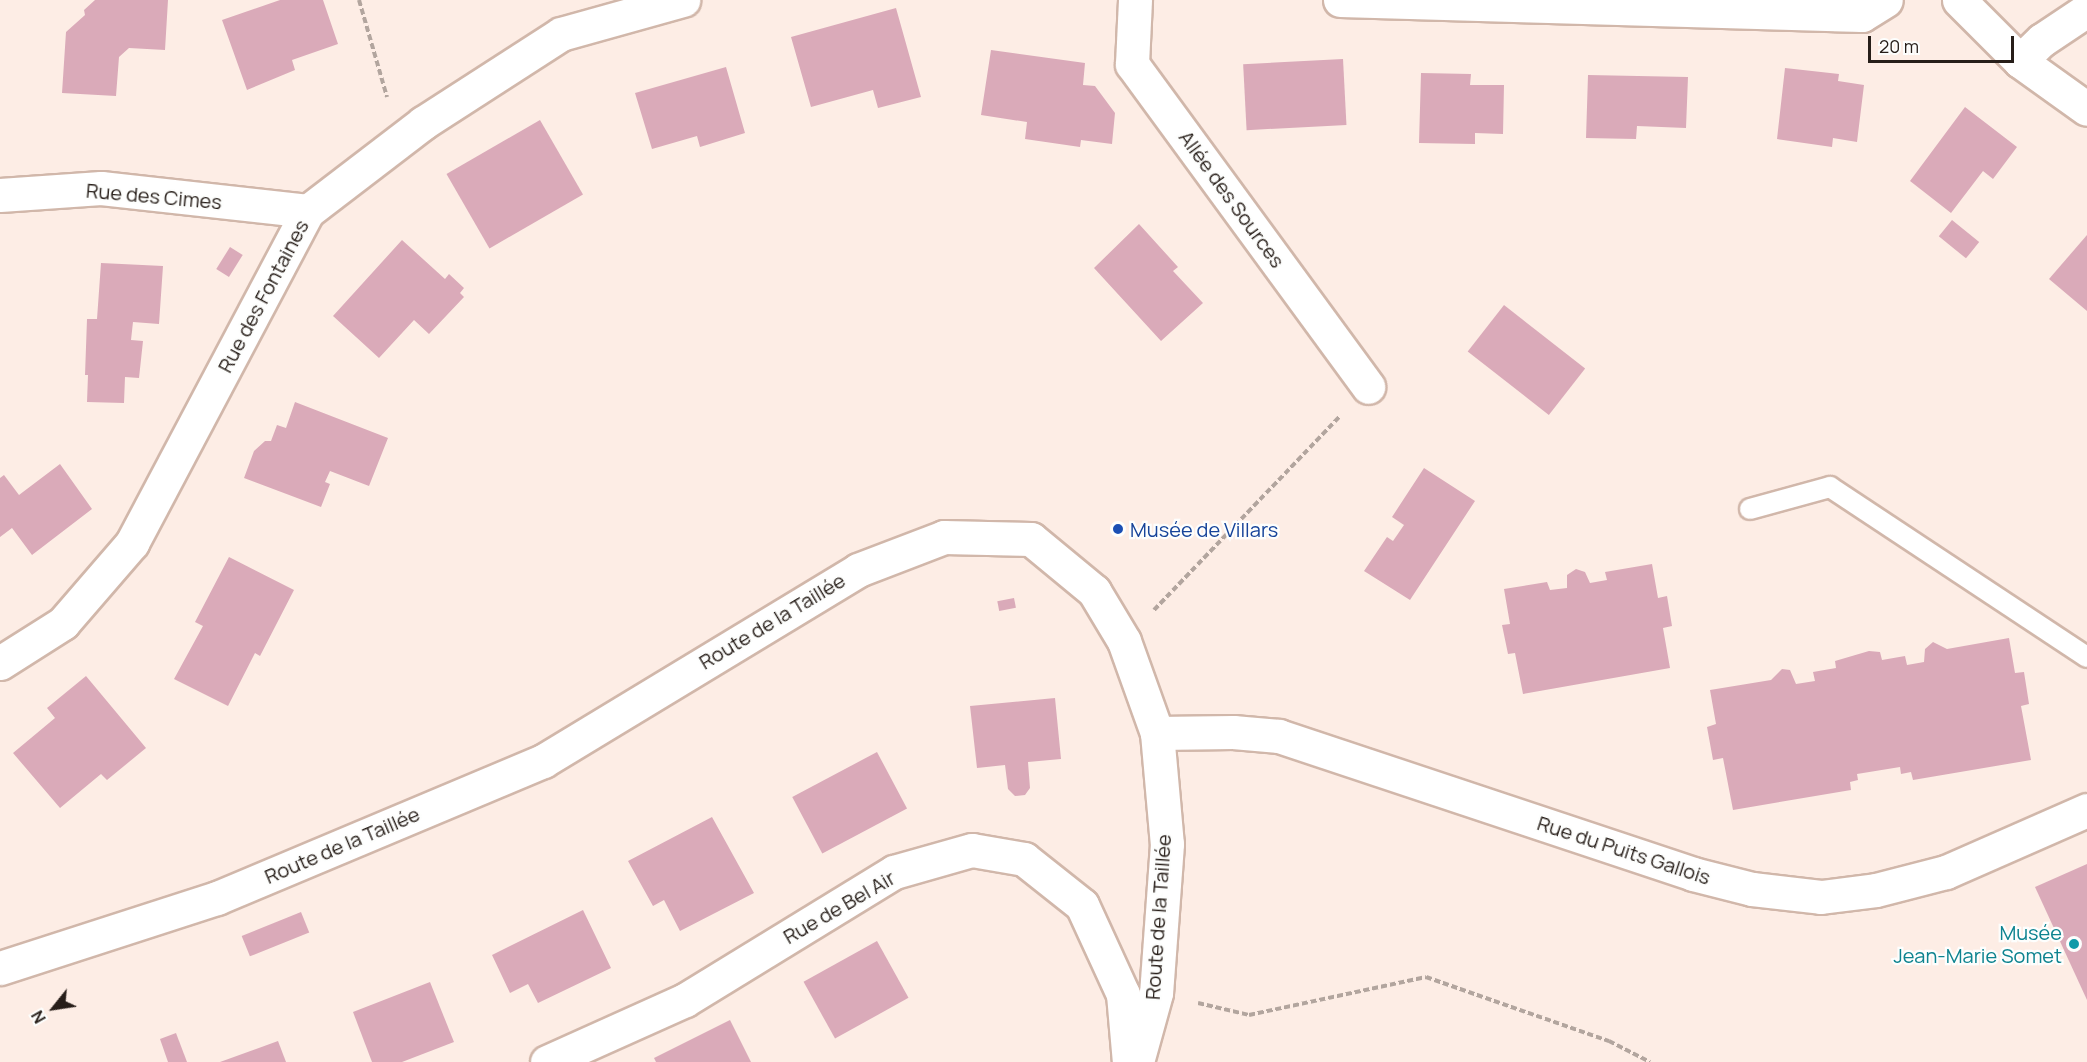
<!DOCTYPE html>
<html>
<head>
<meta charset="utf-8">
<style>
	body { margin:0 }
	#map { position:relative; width:2087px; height:1062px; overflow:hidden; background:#fdede5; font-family:Manrope,sans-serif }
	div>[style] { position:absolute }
	.building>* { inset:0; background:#daaab9; transform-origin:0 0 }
	.path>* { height:4px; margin-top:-2px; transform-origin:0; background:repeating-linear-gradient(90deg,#b2a59e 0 6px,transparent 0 9px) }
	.roads { filter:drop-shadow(2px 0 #d1b7aa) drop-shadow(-2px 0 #d1b7aa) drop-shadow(0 2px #d1b7aa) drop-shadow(0 -2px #d1b7aa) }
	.service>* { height:20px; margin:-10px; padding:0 10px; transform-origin:10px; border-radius:10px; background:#fff }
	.minor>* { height:33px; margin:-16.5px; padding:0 16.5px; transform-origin:16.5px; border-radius:16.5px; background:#fff }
	.tertiary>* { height:33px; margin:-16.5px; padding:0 16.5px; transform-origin:16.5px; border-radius:16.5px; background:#fff }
	.dots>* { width:16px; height:16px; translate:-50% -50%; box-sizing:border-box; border:3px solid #fdfefd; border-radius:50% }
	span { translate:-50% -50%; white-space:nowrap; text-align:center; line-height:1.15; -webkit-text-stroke:4.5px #fdfefd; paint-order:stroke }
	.street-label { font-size:20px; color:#271e19 }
	.transit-label { font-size:20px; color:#164399 }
	.left { translate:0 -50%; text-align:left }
	.culture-label { font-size:20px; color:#0d838f }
	.right { translate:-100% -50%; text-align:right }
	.north { position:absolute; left:24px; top:978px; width:60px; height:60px; -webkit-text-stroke:4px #fdfefd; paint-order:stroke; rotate:240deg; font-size:16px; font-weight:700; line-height:24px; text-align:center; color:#271e19 }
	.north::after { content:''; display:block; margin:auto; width:21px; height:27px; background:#271e19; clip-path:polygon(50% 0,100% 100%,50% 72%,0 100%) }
	.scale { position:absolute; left:1868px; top:36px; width:146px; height:27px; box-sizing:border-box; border:3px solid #271e19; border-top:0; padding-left:8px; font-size:18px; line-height:21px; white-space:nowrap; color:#271e19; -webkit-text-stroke:4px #fdfefd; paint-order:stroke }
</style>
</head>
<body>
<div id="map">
	<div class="building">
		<div style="clip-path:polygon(95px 0,168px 0,165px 50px,129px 48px,119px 57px,116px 96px,62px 93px,66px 32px,85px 15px,84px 10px)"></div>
		<div style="clip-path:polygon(280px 0,323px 0,338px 44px,292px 60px,295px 70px,247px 90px,222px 20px)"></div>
		<div style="clip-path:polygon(896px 8px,921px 97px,878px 108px,873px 90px,811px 107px,791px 37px)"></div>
		<div style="clip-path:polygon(991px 50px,1085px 63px,1083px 85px,1095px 86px,1115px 113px,1112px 144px,1081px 140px,1080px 147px,1025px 139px,1027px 122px,981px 115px)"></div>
		<div style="left:1343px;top:59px;width:66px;height:100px;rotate:87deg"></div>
		<div style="clip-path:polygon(726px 67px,745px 133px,700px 147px,697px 136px,652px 149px,635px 93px)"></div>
		<div style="clip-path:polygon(1785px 68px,1839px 74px,1838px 81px,1864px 85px,1857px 142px,1833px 138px,1832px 147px,1777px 139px)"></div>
		<div style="clip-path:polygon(1421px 73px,1471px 74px,1470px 85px,1504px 85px,1503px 134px,1475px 133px,1475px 144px,1419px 143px)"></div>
		<div style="clip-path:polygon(1588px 75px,1688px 77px,1686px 128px,1637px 126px,1636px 139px,1586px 138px)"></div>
		<div style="clip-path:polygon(1965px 107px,2017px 147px,1993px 179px,1983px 171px,1951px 213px,1910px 181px)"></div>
		<div style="left:540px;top:120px;width:86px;height:108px;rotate:60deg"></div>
		<div style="left:1952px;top:220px;width:35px;height:21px;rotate:39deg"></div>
		<div style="clip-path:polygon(1139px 224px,1178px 267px,1173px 271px,1203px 303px,1161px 341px,1094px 268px)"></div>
		<div style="clip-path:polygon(2087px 235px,2087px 311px,2049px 279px)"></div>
		<div style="clip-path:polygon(402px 240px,445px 279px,449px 274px,464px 288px,460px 293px,464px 297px,429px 334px,414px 320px,379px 358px,333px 316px)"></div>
		<div style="left:230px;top:247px;width:15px;height:26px;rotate:32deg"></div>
		<div style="clip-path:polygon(101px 263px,163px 266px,159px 324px,133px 322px,131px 340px,143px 341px,139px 378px,125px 377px,124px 403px,87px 402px,88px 375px,85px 375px,87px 319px,97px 319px)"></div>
		<div style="left:1504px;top:305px;width:103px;height:59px;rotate:38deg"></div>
		<div style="clip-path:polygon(295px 402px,388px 438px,369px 486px,330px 471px,325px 482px,330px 484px,321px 507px,244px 478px,254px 451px,265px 441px,271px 441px,277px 425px,286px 428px)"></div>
		<div style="clip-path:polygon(60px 464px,92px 509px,32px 555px,12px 528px,0 537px,0 478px,4px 475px,19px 495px)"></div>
		<div style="clip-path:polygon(1424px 468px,1475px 501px,1410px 600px,1364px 571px,1387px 537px,1393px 541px,1404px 525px,1392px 517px)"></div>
		<div style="clip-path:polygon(229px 557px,294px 590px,260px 656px,255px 653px,228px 706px,174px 679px,203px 626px,195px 622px)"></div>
		<div style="clip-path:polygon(1652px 564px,1658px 598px,1667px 596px,1672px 626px,1663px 628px,1670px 668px,1523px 694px,1515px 653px,1508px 654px,1502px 625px,1510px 624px,1504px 589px,1547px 582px,1550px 590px,1567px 588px,1567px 575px,1576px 569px,1585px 572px,1590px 583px,1607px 580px,1605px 572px)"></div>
		<div style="left:1014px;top:598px;width:10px;height:17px;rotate:79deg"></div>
		<div style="clip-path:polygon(2009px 638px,2015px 673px,2024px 672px,2029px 704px,2021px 706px,2031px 760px,1913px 780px,1911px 772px,1901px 774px,1900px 767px,1857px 774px,1858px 780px,1850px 782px,1851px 790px,1733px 810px,1723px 758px,1713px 760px,1707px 727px,1716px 724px,1710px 690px,1771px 680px,1782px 669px,1790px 670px,1796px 684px,1815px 681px,1813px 672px,1836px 668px,1835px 661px,1869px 651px,1880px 652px,1882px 660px,1905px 656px,1907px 665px,1924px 662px,1925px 649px,1933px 642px,1947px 649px)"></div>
		<div style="clip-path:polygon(86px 676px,146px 748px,107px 780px,101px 774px,60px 808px,13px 753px,55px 718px,47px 708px)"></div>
		<div style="clip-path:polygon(1055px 698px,1061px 759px,1028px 762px,1030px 788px,1025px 795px,1015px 796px,1008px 789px,1005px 765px,977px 768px,970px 706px)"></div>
		<div style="left:877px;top:752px;width:64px;height:96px;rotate:62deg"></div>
		<div style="clip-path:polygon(712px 817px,754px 893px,680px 931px,664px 900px,653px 906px,628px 861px)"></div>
		<div style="clip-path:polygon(2087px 864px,2087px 1000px,2035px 887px)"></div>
		<div style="clip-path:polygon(583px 910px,611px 968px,538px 1003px,528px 984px,510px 993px,492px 955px)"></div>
		<div style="left:301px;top:912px;width:22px;height:64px;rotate:68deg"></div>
		<div style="left:877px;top:941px;width:65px;height:84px;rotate:61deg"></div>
		<div style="clip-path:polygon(430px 982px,454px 1042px,402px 1062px,372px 1062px,353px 1012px)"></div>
		<div style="clip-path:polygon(730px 1020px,751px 1062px,656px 1062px,654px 1058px)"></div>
		<div style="clip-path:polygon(176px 1033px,187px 1062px,168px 1062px,160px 1039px)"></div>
		<div style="clip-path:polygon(278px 1041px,286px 1062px,220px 1062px)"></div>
	</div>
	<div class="path">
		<div style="left:359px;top:0;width:101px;rotate:73.9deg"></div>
		<div style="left:1154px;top:610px;width:269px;rotate:-46.2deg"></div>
		<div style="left:1198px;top:1003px;width:52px;rotate:13.2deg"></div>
		<div style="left:1249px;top:1015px;width:181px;rotate:-12.1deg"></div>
		<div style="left:1426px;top:977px;width:194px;rotate:19.3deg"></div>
		<div style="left:1609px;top:1041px;width:46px;rotate:27.1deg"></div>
	</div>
	<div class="roads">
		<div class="service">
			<div style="left:1750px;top:509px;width:83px;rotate:-15.4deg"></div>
			<div style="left:1830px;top:487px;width:308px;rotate:33.5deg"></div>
		</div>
		<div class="minor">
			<div style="left:1135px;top:0;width:64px;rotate:92.7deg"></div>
			<div style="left:1132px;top:64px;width:400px;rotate:53.8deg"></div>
			<div style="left:1340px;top:0;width:522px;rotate:1.65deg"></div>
			<div style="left:1862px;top:15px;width:28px;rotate:-32deg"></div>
			<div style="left:1959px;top:0;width:86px;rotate:45deg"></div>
			<div style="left:2020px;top:61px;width:82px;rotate:35.6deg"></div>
			<div style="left:2020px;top:61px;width:30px;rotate:-44deg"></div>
			<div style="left:2042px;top:40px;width:54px;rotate:-33.7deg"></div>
			<div style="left:0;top:195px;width:101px;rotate:-4deg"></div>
			<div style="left:101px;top:188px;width:208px;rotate:6.3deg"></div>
			<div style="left:0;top:663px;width:75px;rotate:-32.4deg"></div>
			<div style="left:63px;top:623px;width:106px;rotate:-49.2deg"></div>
			<div style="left:132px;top:543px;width:376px;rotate:-62.1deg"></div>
			<div style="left:308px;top:211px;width:145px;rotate:-37.4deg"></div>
			<div style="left:423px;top:123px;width:164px;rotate:-32.8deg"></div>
			<div style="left:561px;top:34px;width:127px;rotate:-15.6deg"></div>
			<div style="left:547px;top:1062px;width:151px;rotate:-24.2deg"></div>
			<div style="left:685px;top:1000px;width:245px;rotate:-31.5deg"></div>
			<div style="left:894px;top:872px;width:81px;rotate:-15.8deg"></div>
			<div style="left:972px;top:850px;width:53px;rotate:9.8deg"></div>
			<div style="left:1024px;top:859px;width:74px;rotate:38.4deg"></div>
			<div style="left:1082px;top:905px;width:98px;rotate:65.3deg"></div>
			<div style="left:1123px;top:994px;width:68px;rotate:85deg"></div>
		</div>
		<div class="tertiary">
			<div style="left:1157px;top:733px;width:76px;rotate:-0.8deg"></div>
			<div style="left:1233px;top:732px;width:46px;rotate:5deg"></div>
			<div style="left:1279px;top:736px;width:436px;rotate:18.4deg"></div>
			<div style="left:1693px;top:874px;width:61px;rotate:14.3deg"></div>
			<div style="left:1752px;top:889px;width:69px;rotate:6.6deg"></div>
			<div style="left:1821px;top:897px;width:55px;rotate:-7.3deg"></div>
			<div style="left:1876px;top:890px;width:72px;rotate:-14.4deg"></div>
			<div style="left:1946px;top:872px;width:154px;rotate:-23.7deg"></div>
			<div style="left:0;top:968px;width:228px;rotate:-17.9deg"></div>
			<div style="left:217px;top:898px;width:354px;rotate:-22.8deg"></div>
			<div style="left:543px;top:761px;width:368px;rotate:-31.2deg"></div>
			<div style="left:858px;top:570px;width:92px;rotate:-21deg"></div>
			<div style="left:944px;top:537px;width:87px;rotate:1.3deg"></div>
			<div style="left:1031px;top:539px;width:82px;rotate:39.5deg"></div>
			<div style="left:1094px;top:591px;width:58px;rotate:59deg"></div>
			<div style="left:1124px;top:641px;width:98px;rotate:70.3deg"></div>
			<div style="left:1157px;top:733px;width:111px;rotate:84.9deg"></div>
			<div style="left:1167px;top:844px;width:149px;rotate:94.2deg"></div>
			<div style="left:1156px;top:993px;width:72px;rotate:105.4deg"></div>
		</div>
	</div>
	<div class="dots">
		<div style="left:1118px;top:529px;background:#1a4fb4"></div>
		<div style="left:2074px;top:944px;background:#0f9aa8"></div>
	</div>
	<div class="street-label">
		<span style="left:154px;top:196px;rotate:5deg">Rue des Cimes</span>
		<span style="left:1232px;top:199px;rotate:54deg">Allée des Sources</span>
		<span style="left:263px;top:296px;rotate:-62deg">Rue des Fontaines</span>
		<span style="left:772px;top:621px;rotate:-31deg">Route de la Taillée</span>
		<span style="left:342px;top:845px;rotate:-23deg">Route de la Taillée</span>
		<span style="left:1624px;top:850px;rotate:18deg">Rue du Puits Gallois</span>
		<span style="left:839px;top:907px;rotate:-30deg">Rue de Bel Air</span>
		<span style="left:1158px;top:917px;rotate:-86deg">Route de la Taillée</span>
	</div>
	<div class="transit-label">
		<span class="left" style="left:1130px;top:529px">Musée de Villars</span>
	</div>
	<div class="culture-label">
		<span class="right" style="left:2062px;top:944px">Musée<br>Jean-Marie Somet</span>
	</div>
	<div class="north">N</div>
	<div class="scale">20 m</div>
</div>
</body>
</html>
